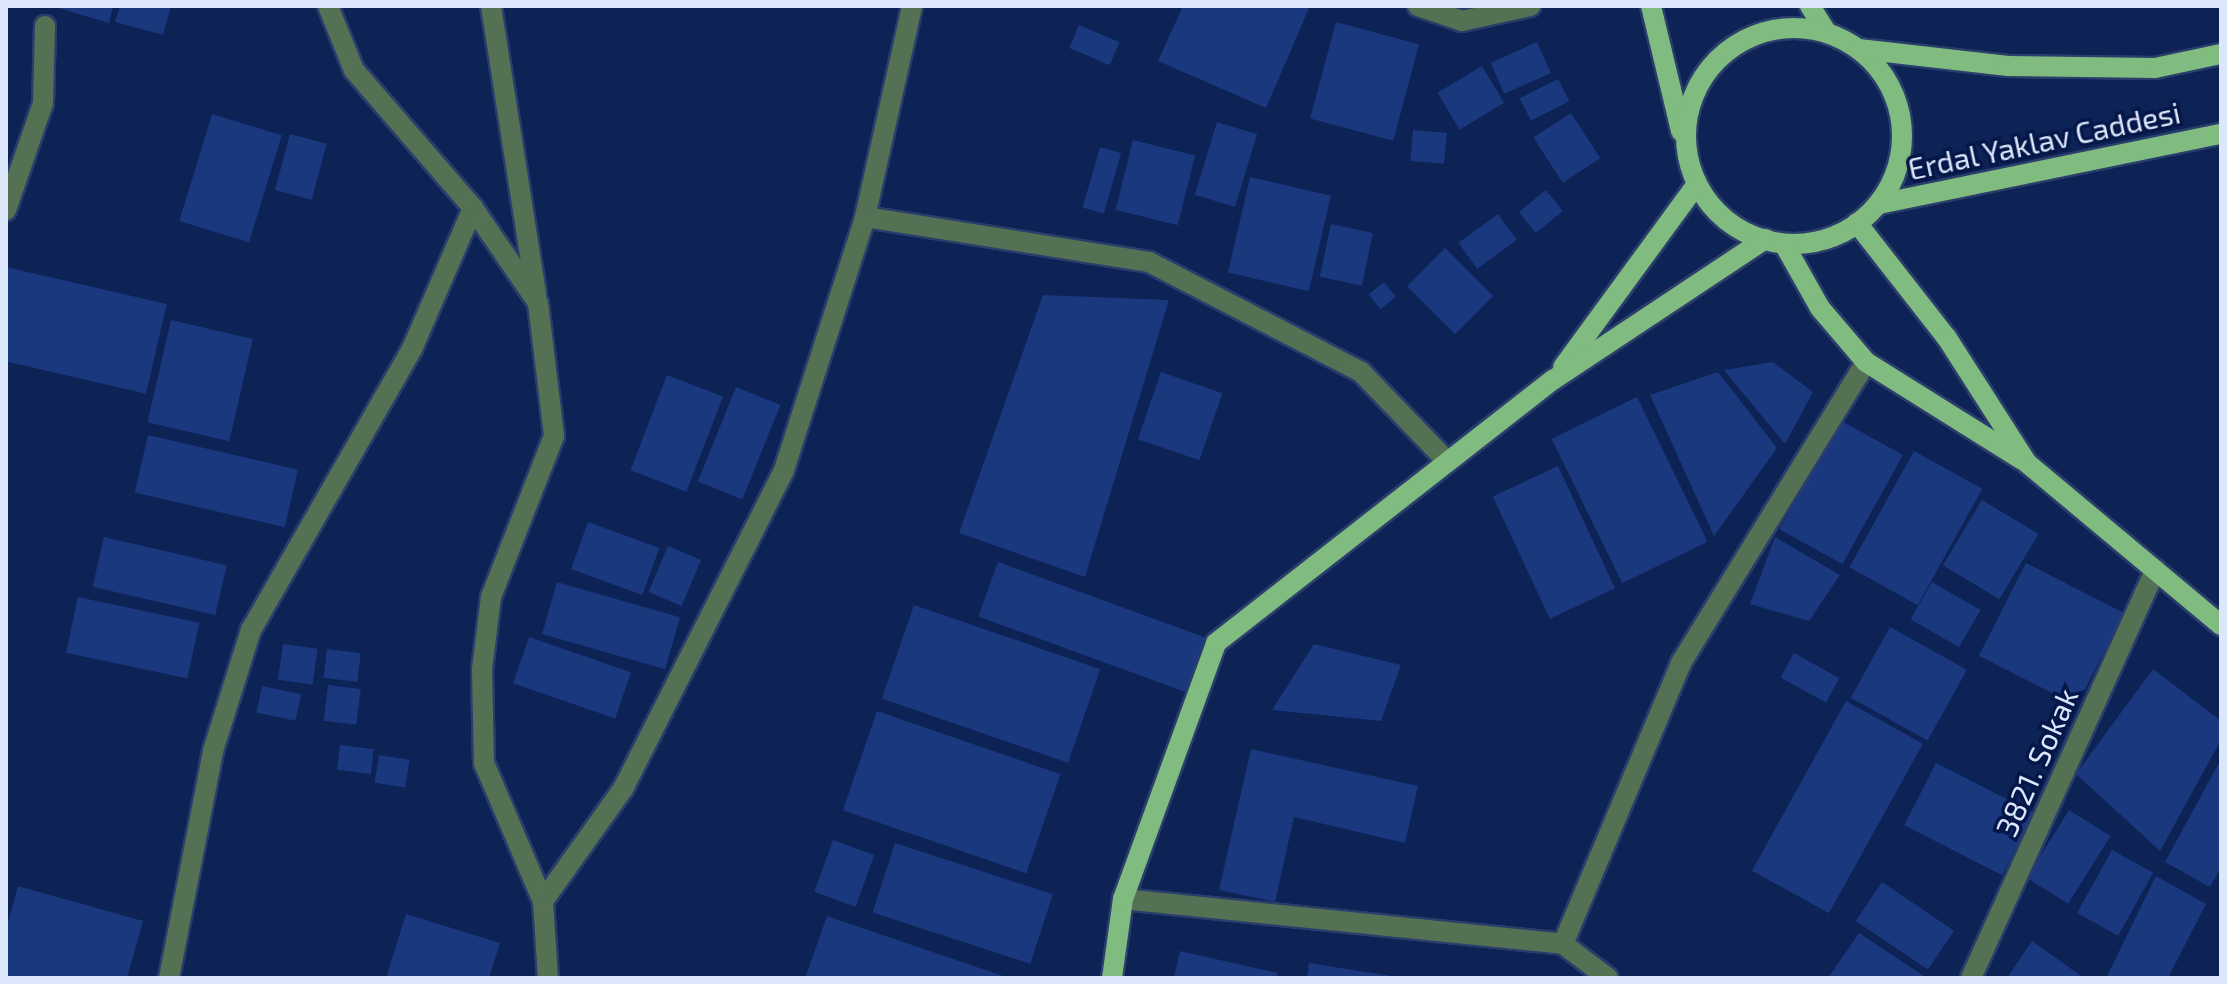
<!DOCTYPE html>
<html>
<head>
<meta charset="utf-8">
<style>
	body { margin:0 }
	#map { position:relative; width:2227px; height:984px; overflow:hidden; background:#0d2255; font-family:"Exo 2",sans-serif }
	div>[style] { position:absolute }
	.building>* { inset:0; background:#1a387e; transform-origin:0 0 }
	.roads { filter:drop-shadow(2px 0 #2a3e6c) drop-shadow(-2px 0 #2a3e6c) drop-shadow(0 2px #2a3e6c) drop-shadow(0 -2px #2a3e6c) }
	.minor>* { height:20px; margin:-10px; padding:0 10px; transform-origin:10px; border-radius:10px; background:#557154 }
	.major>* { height:20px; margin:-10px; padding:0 10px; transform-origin:10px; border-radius:10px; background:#80bb7f }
	.major>.ring { margin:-10px; padding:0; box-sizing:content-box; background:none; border:20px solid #80bb7f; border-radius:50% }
	span { translate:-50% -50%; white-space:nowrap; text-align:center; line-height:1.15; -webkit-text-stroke:7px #051749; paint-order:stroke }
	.street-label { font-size:30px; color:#dde7fb }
	.frame { position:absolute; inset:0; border:8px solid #dde7fb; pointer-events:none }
</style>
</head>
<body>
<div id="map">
	<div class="building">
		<div style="clip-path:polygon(52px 6px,113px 6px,109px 23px)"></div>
		<div style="clip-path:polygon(120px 6px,171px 6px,163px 35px,115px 22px)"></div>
		<div style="clip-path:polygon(1183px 6px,1310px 6px,1266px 108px,1158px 61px)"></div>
		<div style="left:1336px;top:22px;width:86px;height:100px;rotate:15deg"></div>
		<div style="left:1079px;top:25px;width:44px;height:25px;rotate:23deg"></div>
		<div style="left:1537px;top:42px;width:34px;height:51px;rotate:66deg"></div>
		<div style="left:1482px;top:66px;width:43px;height:52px;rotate:59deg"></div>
		<div style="left:1558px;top:79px;width:25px;height:43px;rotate:63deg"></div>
		<div style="left:1571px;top:113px;width:54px;height:45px;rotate:57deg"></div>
		<div style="left:212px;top:114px;width:73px;height:112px;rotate:17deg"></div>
		<div style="left:1217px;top:122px;width:42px;height:76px;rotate:17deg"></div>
		<div style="left:1413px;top:130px;width:34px;height:31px;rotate:5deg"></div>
		<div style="left:290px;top:134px;width:38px;height:58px;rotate:15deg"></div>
		<div style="left:1133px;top:140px;width:64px;height:72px;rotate:14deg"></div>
		<div style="left:1100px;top:147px;width:22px;height:63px;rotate:16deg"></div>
		<div style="left:1250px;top:177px;width:83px;height:98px;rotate:13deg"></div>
		<div style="left:1546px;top:190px;width:27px;height:35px;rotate:51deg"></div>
		<div style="left:1498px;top:214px;width:32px;height:49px;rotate:54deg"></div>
		<div style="left:1331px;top:224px;width:43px;height:54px;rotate:12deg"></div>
		<div style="left:1445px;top:248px;width:68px;height:54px;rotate:45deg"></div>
		<div style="left:6px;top:267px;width:165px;height:92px;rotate:13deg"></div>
		<div style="left:1384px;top:282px;width:19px;height:20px;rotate:51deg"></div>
		<div style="clip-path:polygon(1043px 295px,1169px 300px,1085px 577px,959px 533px)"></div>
		<div style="left:171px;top:320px;width:84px;height:105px;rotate:13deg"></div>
		<div style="clip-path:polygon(1773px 362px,1813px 392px,1785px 444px,1724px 370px)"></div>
		<div style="left:1161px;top:372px;width:65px;height:71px;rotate:19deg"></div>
		<div style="clip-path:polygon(1718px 372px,1777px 448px,1714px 536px,1650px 395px)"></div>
		<div style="left:667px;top:375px;width:60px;height:102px;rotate:21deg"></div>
		<div style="left:736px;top:387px;width:48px;height:102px;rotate:22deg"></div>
		<div style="left:1637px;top:397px;width:161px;height:95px;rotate:64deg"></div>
		<div style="left:1840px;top:420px;width:72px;height:125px;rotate:29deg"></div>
		<div style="left:148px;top:435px;width:154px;height:59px;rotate:13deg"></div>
		<div style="left:1914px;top:451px;width:78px;height:133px;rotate:29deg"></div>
		<div style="left:1558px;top:466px;width:135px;height:72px;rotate:65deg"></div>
		<div style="left:1982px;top:500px;width:66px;height:76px;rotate:31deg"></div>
		<div style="left:588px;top:522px;width:76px;height:50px;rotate:20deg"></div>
		<div style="left:104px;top:537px;width:126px;height:51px;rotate:13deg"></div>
		<div style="clip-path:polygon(1775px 537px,1840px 575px,1809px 621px,1750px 604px)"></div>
		<div style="left:668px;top:546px;width:36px;height:50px;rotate:23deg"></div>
		<div style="left:998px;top:562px;width:222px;height:58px;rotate:20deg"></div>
		<div style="left:2026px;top:563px;width:110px;height:104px;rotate:27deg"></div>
		<div style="left:557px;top:582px;width:128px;height:54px;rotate:16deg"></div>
		<div style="left:1932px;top:582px;width:56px;height:43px;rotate:30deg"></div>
		<div style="left:78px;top:597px;width:124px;height:57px;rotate:12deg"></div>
		<div style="left:914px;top:605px;width:197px;height:99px;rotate:19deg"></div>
		<div style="left:1890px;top:627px;width:88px;height:81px;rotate:29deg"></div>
		<div style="left:529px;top:637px;width:108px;height:49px;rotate:19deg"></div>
		<div style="left:283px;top:644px;width:35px;height:36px;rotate:8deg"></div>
		<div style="clip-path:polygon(1314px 644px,1401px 665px,1381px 721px,1272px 710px)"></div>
		<div style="left:327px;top:649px;width:34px;height:29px;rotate:7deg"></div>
		<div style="left:1794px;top:653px;width:52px;height:28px;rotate:29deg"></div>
		<div style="clip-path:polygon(2153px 669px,2221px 721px,2221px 740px,2160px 851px,2076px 774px)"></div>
		<div style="left:328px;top:685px;width:33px;height:36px;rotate:7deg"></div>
		<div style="left:262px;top:686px;width:40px;height:27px;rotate:12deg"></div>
		<div style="left:1846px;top:701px;width:88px;height:194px;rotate:29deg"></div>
		<div style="left:877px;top:711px;width:194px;height:105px;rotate:19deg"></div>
		<div style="left:340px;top:745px;width:34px;height:25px;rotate:7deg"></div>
		<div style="clip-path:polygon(1251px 749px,1418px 786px,1405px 843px,1294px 817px,1275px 902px,1219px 890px)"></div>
		<div style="left:379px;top:755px;width:31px;height:28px;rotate:9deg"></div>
		<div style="clip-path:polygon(2221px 759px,2221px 867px,2210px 887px,2165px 862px)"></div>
		<div style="left:1936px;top:763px;width:110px;height:70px;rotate:27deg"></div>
		<div style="left:2069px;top:810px;width:49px;height:80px;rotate:32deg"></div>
		<div style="left:833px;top:840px;width:44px;height:55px;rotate:20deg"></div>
		<div style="left:895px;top:843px;width:166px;height:73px;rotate:18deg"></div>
		<div style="left:2112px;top:850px;width:47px;height:72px;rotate:29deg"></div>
		<div style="clip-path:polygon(2156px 876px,2206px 904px,2168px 978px,2106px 978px)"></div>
		<div style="left:1882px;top:882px;width:87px;height:47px;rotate:34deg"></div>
		<div style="clip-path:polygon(18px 886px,143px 921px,127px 978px,6px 978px,6px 929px)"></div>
		<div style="clip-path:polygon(406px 914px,500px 943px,489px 978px,386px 978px)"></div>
		<div style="clip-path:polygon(827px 916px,1006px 977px,1006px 978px,805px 978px)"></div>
		<div style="clip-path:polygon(1859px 933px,1927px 978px,1828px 978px)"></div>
		<div style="clip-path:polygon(2032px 941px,2084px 978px,2007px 978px)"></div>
		<div style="clip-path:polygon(1180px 951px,1278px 973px,1277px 978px,1174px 978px)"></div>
		<div style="clip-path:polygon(1309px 963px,1391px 976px,1391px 978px,1307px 978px)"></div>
	</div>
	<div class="roads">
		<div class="minor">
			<div style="left:328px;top:6px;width:69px;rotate:67.9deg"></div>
			<div style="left:354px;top:70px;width:182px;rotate:49.2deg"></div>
			<div style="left:473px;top:208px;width:115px;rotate:55.6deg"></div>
			<div style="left:538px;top:303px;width:134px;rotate:83.1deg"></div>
			<div style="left:554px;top:436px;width:173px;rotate:111.4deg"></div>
			<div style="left:491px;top:597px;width:73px;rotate:97.1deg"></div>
			<div style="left:482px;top:669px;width:94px;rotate:88.8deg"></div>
			<div style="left:484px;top:763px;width:150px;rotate:66.9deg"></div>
			<div style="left:543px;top:901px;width:77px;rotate:86.3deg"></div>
			<div style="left:491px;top:6px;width:292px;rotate:81.1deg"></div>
			<div style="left:1418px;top:6px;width:46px;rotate:18.8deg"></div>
			<div style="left:1462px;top:21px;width:70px;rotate:-12.4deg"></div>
			<div style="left:6px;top:210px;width:113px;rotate:-70.9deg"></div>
			<div style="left:43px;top:103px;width:77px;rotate:-88.5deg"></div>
			<div style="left:865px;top:217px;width:288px;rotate:9deg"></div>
			<div style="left:1149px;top:262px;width:239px;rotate:27.4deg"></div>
			<div style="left:1361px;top:372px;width:122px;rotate:46deg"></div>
			<div style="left:1123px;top:899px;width:442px;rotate:5.8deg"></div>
			<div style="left:1563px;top:944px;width:56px;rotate:37.1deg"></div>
			<div style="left:543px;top:901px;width:138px;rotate:-54.5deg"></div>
			<div style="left:623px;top:789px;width:357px;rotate:-63.2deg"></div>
			<div style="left:784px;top:470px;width:266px;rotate:-72.2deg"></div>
			<div style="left:865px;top:217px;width:216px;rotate:-77.4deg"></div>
			<div style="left:1563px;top:944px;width:305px;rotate:-67.2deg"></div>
			<div style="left:1681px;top:663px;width:353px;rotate:-58.4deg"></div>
			<div style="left:169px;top:978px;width:231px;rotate:-79deg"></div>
			<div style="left:213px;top:751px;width:127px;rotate:-72.6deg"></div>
			<div style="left:251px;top:630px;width:324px;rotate:-60.2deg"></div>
			<div style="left:412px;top:349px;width:154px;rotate:-66.6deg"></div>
			<div style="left:1971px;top:978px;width:448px;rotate:-65.7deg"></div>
		</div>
		<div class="major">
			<div style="left:1651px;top:6px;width:129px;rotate:76.5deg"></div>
			<div style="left:1810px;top:6px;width:32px;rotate:58deg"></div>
			<div class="ring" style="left:1686px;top:28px;width:196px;height:196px"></div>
			<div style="left:1859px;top:49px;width:150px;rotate:6.5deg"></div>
			<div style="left:2008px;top:66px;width:147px;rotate:0.8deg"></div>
			<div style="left:2155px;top:68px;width:67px;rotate:-12deg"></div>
			<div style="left:1879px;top:204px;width:349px;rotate:-11.6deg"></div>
			<div style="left:1857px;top:223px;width:146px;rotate:52deg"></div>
			<div style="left:1947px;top:338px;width:148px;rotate:57.4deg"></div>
			<div style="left:2027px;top:463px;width:253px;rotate:39.9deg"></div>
			<div style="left:1784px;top:244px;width:73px;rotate:60.6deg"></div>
			<div style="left:1820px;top:308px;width:71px;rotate:49.6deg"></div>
			<div style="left:1866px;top:362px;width:184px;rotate:32.1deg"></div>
			<div style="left:1563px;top:367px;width:225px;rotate:-53.8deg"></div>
			<div style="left:1112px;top:978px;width:80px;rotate:-82.1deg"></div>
			<div style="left:1123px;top:899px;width:272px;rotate:-70deg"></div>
			<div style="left:1216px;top:643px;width:427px;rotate:-38deg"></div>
			<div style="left:1553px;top:380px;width:255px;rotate:-33.6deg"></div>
		</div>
	</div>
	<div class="street-label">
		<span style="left:2044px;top:140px;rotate:-12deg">Erdal Yaklav Caddesi</span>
		<span style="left:2036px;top:762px;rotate:-66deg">3821. Sokak</span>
	</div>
	<div class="frame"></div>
</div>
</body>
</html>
